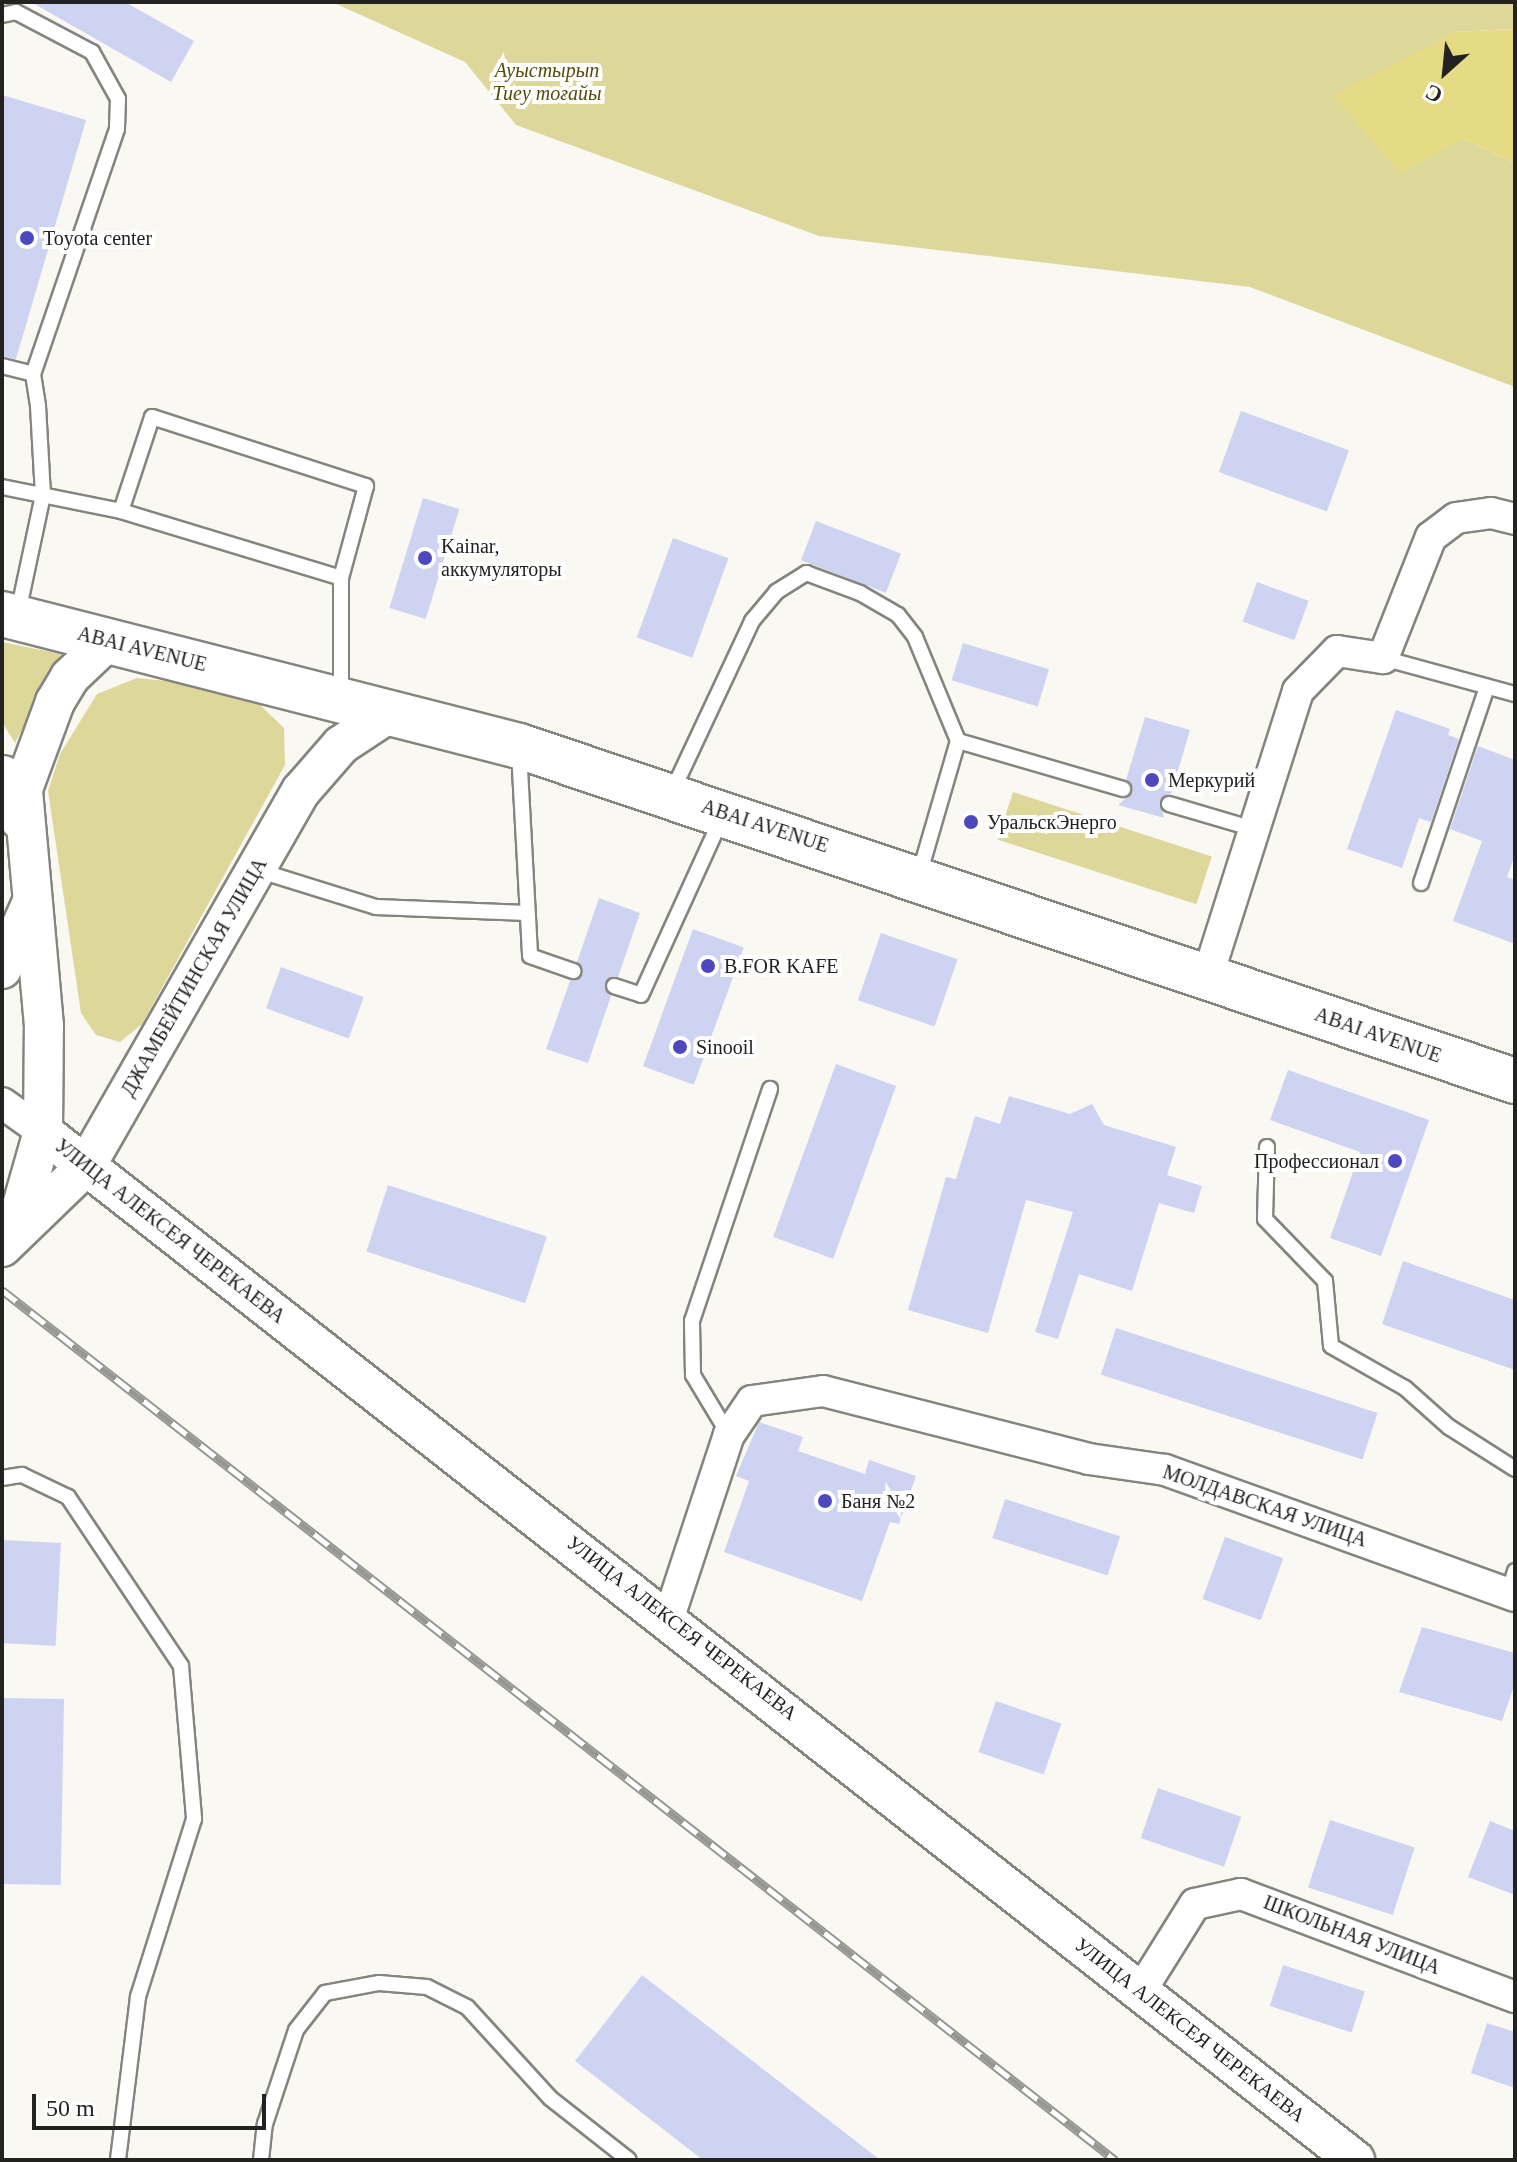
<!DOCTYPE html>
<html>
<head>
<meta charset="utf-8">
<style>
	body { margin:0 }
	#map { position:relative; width:1517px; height:2162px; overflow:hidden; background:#f9f8f3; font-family:"Times New Roman",serif }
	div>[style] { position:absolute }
	.green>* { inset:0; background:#ded79a; transform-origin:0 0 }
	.water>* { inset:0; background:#e6db85 }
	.building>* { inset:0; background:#cfd3f2; transform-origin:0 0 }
	.roads { filter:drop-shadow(2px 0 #858580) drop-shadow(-2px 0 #858580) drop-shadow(0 2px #858580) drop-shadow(0 -2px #858580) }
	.service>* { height:14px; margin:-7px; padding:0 7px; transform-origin:7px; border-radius:7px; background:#fff }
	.minor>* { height:30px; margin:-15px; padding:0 15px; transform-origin:15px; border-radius:15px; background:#fff }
	.tertiary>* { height:38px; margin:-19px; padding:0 19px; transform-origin:19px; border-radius:19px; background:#fff }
	.primary>* { height:44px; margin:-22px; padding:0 22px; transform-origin:22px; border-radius:22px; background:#fff }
	.rail>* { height:9px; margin-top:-4.5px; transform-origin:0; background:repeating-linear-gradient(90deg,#fff 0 18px,#969692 0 36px); box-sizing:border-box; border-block:2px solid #969692 }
	.dots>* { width:22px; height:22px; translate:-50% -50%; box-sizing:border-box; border:4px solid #fff; border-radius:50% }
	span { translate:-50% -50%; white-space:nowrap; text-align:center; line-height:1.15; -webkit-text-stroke:8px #fff; paint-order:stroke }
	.park-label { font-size:20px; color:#544c08; font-style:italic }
	.poi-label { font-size:20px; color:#222220 }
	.left { translate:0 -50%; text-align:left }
	.right { translate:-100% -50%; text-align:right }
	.street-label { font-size:20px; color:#222220 }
	.frame { position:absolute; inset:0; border:4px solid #222220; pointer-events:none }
	.north { position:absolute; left:1405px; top:32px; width:80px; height:80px; -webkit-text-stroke:6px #fff; paint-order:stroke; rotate:207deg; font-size:22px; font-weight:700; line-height:32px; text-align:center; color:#222220 }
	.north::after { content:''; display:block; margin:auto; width:28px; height:36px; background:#222220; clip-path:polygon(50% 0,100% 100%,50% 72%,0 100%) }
	.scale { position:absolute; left:32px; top:2094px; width:234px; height:36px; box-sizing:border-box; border:4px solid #222220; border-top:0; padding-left:10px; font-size:24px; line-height:28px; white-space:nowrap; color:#222220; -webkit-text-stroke:6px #fff; paint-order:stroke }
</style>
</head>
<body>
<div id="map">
	<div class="green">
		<div style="clip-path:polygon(332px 2px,1515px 2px,1515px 29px,1455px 32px,1464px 139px,1515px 163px,1515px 387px,1250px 287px,819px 236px,516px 125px,465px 62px)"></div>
		<div style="clip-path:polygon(2px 642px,61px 654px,15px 743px,2px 722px)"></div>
		<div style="clip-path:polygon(137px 678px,197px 684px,259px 704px,284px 728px,285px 765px,142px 1024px,120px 1042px,96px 1035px,81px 1013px,48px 791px,60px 754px,97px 694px)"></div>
		<div style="left:1013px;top:792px;width:209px;height:50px;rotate:18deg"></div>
	</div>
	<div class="water">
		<div style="clip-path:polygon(1515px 29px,1515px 163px,1464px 139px,1400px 173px,1333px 96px,1455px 32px)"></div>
	</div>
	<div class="building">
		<div style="clip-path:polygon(31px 2px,125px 2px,194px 41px,171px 82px)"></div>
		<div style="clip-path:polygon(2px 95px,86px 120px,16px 359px,2px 356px)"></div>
		<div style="left:1241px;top:411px;width:115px;height:65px;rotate:20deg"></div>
		<div style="left:423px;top:498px;width:38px;height:115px;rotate:17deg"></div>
		<div style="left:816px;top:521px;width:91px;height:42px;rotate:21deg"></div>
		<div style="left:673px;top:538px;width:59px;height:106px;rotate:20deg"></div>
		<div style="left:1257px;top:582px;width:55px;height:42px;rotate:20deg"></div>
		<div style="left:963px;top:643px;width:90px;height:39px;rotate:17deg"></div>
		<div style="clip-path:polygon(1396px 710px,1450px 729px,1448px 735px,1459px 739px,1431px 822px,1419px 818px,1402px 868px,1347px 849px)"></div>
		<div style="clip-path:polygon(1145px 717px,1190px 730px,1171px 794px,1160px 800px,1164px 818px,1118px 805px,1132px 793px,1126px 780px)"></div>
		<div style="clip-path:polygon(1478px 746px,1515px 760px,1515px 855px,1507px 877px,1515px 880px,1515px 944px,1453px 921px,1482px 841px,1450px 829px)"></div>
		<div style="clip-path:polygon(599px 898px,640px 913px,618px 977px,605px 982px,611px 996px,588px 1063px,546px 1049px,570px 981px,583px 974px,577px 962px)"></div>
		<div style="left:693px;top:929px;width:54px;height:146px;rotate:20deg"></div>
		<div style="left:881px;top:933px;width:81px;height:71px;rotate:19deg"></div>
		<div style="left:281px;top:967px;width:88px;height:44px;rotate:20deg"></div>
		<div style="left:836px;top:1064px;width:64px;height:184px;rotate:20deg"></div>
		<div style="clip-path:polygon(1288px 1070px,1429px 1120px,1381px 1256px,1330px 1238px,1360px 1152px,1270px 1120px)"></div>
		<div style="clip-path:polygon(1009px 1096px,1070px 1114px,1092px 1104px,1104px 1125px,1176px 1147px,1167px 1175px,1202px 1186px,1194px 1213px,1159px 1203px,1132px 1291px,1079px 1274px,1058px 1339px,1035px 1332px,1073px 1212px,1026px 1200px,988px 1333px,908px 1310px,946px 1177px,956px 1179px,975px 1116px,1000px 1124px)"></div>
		<div style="left:388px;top:1185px;width:167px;height:70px;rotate:18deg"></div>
		<div style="clip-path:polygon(1403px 1261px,1515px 1300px,1515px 1370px,1382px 1324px)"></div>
		<div style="left:1116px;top:1328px;width:275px;height:49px;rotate:18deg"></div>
		<div style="clip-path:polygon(759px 1422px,803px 1437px,798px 1451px,865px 1474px,869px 1460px,916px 1476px,899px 1524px,890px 1522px,862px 1601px,724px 1552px,749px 1481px,736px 1476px)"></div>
		<div style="left:1005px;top:1499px;width:121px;height:41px;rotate:18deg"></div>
		<div style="left:1225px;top:1537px;width:62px;height:66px;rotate:20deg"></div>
		<div style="left:2px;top:1540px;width:59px;height:103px;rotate:3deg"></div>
		<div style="clip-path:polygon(1422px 1627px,1515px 1653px,1515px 1683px,1502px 1721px,1399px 1692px)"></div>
		<div style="left:2px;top:1698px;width:62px;height:186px;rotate:1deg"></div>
		<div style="left:996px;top:1701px;width:69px;height:54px;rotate:19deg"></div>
		<div style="left:1158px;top:1788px;width:88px;height:53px;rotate:19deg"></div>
		<div style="left:1330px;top:1820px;width:89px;height:71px;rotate:18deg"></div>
		<div style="clip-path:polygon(1490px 1821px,1515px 1831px,1515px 1895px,1468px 1877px)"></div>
		<div style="left:1283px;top:1965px;width:86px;height:43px;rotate:18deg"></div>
		<div style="clip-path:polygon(642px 1975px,880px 2160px,703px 2160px,575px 2061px)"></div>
		<div style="clip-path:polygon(1487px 2023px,1515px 2032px,1515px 2088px,1471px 2073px)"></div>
	</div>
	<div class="roads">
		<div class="service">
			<div style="left:2px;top:15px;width:14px;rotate:-12deg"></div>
			<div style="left:16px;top:12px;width:86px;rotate:27.8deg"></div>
			<div style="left:92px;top:52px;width:54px;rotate:61deg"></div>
			<div style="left:118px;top:99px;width:30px;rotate:92deg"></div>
			<div style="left:117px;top:129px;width:259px;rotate:108.9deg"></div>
			<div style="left:2px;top:366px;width:32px;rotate:14deg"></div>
			<div style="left:33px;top:374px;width:32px;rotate:81deg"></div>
			<div style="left:38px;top:406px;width:89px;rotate:86.8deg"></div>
			<div style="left:43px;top:495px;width:121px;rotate:102deg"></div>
			<div style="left:2px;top:487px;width:121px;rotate:11.4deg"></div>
			<div style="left:121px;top:511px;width:230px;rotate:16.9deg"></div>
			<div style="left:121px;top:511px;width:99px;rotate:-71.7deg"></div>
			<div style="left:152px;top:417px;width:225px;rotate:17.9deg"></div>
			<div style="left:366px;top:486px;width:95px;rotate:105.2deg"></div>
			<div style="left:341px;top:578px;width:117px;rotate:90deg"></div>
			<div style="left:1383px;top:658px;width:137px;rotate:15.3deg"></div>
			<div style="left:519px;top:751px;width:205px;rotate:86.9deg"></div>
			<div style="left:530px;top:956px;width:46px;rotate:19.2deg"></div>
			<div style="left:672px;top:792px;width:189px;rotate:-64.9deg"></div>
			<div style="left:752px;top:621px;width:38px;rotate:-50deg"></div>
			<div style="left:776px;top:592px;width:36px;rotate:-32deg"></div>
			<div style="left:806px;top:573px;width:58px;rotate:20.3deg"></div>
			<div style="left:860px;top:593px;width:44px;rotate:30.1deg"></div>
			<div style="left:898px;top:615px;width:28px;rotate:52deg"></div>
			<div style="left:915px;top:637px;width:113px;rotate:67.5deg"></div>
			<div style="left:1169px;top:804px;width:89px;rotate:16.4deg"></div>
			<div style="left:257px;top:870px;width:125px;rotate:17.3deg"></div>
			<div style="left:376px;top:907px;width:151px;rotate:2.3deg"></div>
			<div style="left:919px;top:875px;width:140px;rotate:-73.8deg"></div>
			<div style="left:958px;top:741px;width:172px;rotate:16.2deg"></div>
			<div style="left:1421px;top:883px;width:207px;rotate:-71.4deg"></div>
			<div style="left:614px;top:986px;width:28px;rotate:18deg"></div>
			<div style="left:641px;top:995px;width:196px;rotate:-65.5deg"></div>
			<div style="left:1267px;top:1147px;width:72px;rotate:91.6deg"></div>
			<div style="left:1265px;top:1219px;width:86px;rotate:45.9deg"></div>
			<div style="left:1325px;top:1281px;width:65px;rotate:84.7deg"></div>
			<div style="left:1331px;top:1346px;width:85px;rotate:29.6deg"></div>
			<div style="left:1405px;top:1388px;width:59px;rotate:41.6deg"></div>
			<div style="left:1449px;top:1427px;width:78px;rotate:32.5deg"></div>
			<div style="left:729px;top:1435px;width:70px;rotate:-121deg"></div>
			<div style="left:693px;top:1375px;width:54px;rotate:-91.1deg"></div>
			<div style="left:692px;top:1321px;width:245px;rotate:-71.4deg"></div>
			<div style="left:2px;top:1478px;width:20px;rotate:-9deg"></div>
			<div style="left:22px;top:1475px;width:51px;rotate:25.6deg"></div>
			<div style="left:68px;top:1497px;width:203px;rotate:56.2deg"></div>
			<div style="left:181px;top:1666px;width:154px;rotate:85.1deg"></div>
			<div style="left:194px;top:1819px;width:187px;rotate:107.5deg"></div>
			<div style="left:138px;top:1997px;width:164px;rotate:97deg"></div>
			<div style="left:1508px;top:1594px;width:24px;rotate:-73deg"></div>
			<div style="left:261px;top:2160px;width:36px;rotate:-84deg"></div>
			<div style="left:265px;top:2124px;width:99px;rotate:-71.7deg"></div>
			<div style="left:296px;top:2030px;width:47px;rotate:-51.9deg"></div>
			<div style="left:325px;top:1993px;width:55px;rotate:-10.5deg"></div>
			<div style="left:379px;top:1983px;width:48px;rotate:4.8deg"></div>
			<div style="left:427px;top:1987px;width:45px;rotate:26.6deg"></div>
			<div style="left:467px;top:2007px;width:123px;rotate:47.6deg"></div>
			<div style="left:550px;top:2098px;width:100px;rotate:38.1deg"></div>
		</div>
		<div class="minor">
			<div style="left:1207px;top:978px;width:301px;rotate:-72.4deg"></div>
			<div style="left:1298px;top:691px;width:56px;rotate:-45.7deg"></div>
			<div style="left:1337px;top:651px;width:47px;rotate:8.7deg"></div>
			<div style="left:1383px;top:658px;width:130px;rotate:-68.4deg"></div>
			<div style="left:1431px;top:537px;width:31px;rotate:-37deg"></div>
			<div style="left:1456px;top:518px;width:35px;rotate:-8deg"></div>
			<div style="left:1491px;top:513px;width:25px;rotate:14deg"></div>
			<div style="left:2px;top:1103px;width:50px;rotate:35.3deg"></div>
			<div style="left:669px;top:1617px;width:192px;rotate:-71.8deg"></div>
			<div style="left:729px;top:1435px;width:41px;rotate:-55.9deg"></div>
			<div style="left:752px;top:1401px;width:72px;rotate:-8deg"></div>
			<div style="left:823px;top:1391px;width:275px;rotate:14.3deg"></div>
			<div style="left:1089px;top:1459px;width:77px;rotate:8.2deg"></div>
			<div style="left:1165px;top:1470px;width:372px;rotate:19.8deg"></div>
			<div style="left:1140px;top:1992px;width:104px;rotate:-58deg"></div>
			<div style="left:1195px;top:1904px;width:47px;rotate:-12.3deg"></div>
			<div style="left:1241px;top:1894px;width:293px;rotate:20.6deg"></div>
		</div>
		<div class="tertiary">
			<div style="left:2px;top:969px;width:73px;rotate:-65.9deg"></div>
			<div style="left:43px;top:1132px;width:1667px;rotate:38.08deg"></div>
			<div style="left:15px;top:1230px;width:102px;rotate:-74.1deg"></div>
			<div style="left:43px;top:1132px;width:106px;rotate:-89.5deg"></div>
			<div style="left:44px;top:1026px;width:238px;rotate:-95.1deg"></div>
			<div style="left:23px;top:789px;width:93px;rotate:-69.8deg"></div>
			<div style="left:55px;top:702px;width:29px;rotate:-59deg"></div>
			<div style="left:70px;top:677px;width:54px;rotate:-43.5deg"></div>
			<div style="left:2px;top:1247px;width:117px;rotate:-44deg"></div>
			<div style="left:86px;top:1166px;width:432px;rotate:-60.2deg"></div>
			<div style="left:301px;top:791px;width:61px;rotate:-49deg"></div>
			<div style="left:341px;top:745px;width:60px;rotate:-33.4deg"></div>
		</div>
		<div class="primary">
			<div style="left:2px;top:614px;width:534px;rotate:14.32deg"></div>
			<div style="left:519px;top:746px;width:1051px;rotate:18.59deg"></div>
			<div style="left:2px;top:778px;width:45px;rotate:63.4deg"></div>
		</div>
	</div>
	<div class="rail">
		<div style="left:2px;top:1290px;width:1413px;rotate:38.01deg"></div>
	</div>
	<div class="dots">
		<div style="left:27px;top:238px;background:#4d48be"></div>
		<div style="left:425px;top:558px;background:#4d48be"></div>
		<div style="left:1152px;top:780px;background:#4d48be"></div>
		<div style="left:971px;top:822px;background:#4d48be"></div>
		<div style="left:708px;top:966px;background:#4d48be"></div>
		<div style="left:680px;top:1047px;background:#4d48be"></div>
		<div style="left:1395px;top:1161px;background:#4d48be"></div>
		<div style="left:825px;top:1501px;background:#4d48be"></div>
	</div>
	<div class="park-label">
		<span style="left:547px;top:82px">Ауыстырып<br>Тиеу тоғайы</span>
	</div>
	<div class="poi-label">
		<span class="left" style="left:43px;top:238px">Toyota center</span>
		<span class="left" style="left:441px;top:558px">Kainar,<br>аккумуляторы</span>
		<span class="left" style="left:1168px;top:780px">Меркурий</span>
		<span class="left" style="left:987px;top:822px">УральскЭнерго</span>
		<span class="left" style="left:724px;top:966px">B.FOR KAFE</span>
		<span class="left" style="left:696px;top:1047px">Sinooil</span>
		<span class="right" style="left:1379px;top:1161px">Профессионал</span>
		<span class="left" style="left:841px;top:1501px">Баня №2</span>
	</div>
	<div class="street-label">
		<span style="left:142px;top:649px;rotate:14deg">ABAI AVENUE</span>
		<span style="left:765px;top:826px;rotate:18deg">ABAI AVENUE</span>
		<span style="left:194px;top:977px;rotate:-60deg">ДЖАМБЕЙТИНСКАЯ УЛИЦА</span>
		<span style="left:1378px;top:1035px;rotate:19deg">ABAI AVENUE</span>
		<span style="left:170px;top:1231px;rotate:38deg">УЛИЦА АЛЕКСЕЯ ЧЕРЕКАЕВА</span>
		<span style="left:1265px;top:1506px;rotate:19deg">МОЛДАВСКАЯ УЛИЦА</span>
		<span style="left:682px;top:1628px;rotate:38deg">УЛИЦА АЛЕКСЕЯ ЧЕРЕКАЕВА</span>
		<span style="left:1352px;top:1935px;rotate:21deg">ШКОЛЬНАЯ УЛИЦА</span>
		<span style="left:1190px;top:2030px;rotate:38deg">УЛИЦА АЛЕКСЕЯ ЧЕРЕКАЕВА</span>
	</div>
	<div class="frame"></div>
	<div class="north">С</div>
	<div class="scale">50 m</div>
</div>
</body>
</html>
